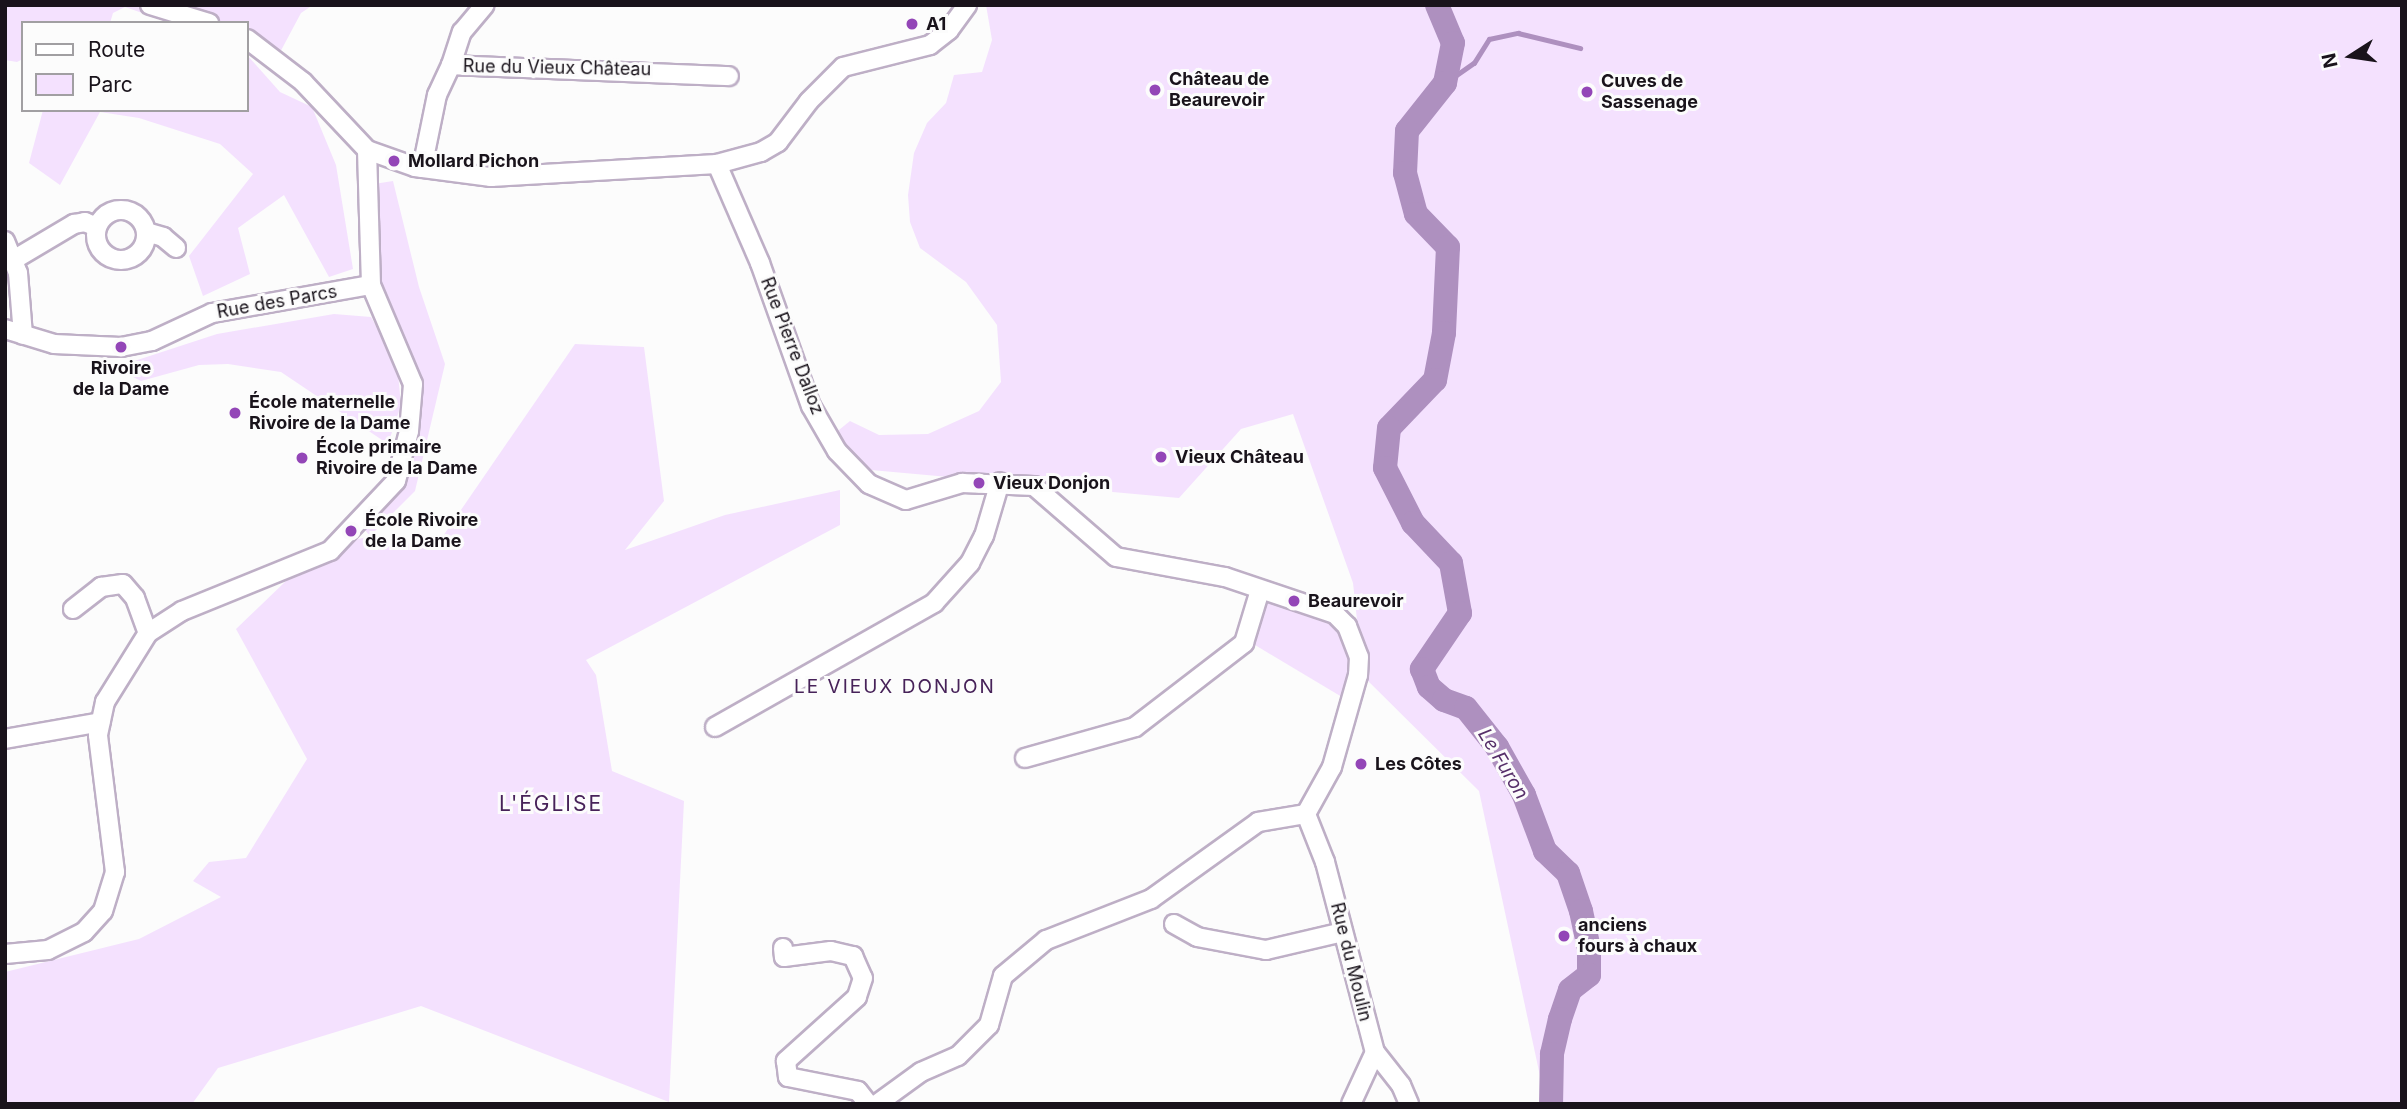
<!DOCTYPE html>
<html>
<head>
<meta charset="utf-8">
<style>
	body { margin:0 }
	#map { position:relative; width:2407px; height:1109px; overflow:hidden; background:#fcfcfc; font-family:Inter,sans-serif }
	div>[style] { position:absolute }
	.green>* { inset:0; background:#f4e1fe }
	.stream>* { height:4.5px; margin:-2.25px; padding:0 2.25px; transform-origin:2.25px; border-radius:2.25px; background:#ae90bf }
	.river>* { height:24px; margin:-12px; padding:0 12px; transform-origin:12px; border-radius:12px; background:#ae90bf }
	.roads { filter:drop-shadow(2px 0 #beafc6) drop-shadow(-2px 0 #beafc6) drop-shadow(0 2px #beafc6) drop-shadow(0 -2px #beafc6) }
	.minor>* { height:18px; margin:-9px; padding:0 9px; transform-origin:9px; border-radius:9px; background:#fff }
	.minor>.ring { margin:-9px; padding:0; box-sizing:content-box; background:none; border:18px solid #fff; border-radius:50% }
	.dots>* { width:19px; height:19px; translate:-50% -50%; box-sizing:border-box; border:4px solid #fcfcfc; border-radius:50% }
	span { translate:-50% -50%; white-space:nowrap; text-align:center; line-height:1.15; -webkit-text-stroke:6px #fcfcfc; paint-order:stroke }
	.poi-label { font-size:18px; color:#19131b; font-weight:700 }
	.left { translate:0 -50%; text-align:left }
	.street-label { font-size:18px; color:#19131b }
	.neighbourhood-label { font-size:19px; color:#472259; letter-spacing:2px }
	.water-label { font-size:19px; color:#562f69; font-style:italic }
	.quarter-label { font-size:21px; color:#472259; letter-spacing:2px }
	.frame { position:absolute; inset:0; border:7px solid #19131b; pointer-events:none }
	.legend { position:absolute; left:21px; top:21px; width:228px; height:91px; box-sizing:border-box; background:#fcfcfc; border:2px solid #a19fa2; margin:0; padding:9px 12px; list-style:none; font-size:21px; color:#19131b }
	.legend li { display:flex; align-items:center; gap:14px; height:35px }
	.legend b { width:35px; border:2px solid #a19fa2 }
	.north { position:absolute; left:2316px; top:21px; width:70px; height:70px; -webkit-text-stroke:5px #fcfcfc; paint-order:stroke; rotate:258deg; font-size:19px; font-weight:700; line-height:28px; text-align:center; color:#19131b }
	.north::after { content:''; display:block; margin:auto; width:24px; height:32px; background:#19131b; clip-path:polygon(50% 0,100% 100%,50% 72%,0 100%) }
</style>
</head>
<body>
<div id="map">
	<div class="green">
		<div style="clip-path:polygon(5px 5px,313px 5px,301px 13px,277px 58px,247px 48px,247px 23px,171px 23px,125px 7px,113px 13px,110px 23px,23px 23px,23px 59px,17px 62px,5px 60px)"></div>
		<div style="clip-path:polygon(986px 5px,2402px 5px,2402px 1104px,1546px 1104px,1479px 791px,1363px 676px,1353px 583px,1293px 414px,1241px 429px,1179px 498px,871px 470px,834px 434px,850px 421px,879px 435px,928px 434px,979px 411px,1001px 382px,997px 325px,966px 282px,920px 248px,910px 222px,908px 195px,914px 153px,927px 123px,946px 103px,954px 75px,982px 72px,992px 40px)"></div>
		<div style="clip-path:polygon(247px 55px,280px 92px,312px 107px,336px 165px,353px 269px,329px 277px,284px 195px,238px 228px,250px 274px,203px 296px,189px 256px,253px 174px,220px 144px,139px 118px,100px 112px,60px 185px,29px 163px,43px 110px,247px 110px)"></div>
		<div style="clip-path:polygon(393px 181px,419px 287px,445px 364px,415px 491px,370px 536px,379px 548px,441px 539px,575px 344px,644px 347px,664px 501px,625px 550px,725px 515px,840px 490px,840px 525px,586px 660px,596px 675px,612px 771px,684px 801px,669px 1102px,421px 1006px,218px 1068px,192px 1104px,5px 1104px,5px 972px,139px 939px,221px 897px,193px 881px,209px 862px,246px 858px,307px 759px,236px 629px,287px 580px,351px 541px,370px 536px,364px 529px,400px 483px,415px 409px,380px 288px,374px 184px)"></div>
		<div style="clip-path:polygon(334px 314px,371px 317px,397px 363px,401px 405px,388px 444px,281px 372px,228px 364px,199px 365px,141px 381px,121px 371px,119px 366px,217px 334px)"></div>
		<div style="clip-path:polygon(1272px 601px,1340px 624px,1354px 653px,1347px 700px,1250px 642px,1263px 604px)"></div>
	</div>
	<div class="stream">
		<div style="left:1445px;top:83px;width:35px;rotate:-35deg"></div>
		<div style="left:1474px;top:63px;width:28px;rotate:-58deg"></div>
		<div style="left:1489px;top:39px;width:30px;rotate:-12deg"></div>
		<div style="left:1518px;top:33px;width:64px;rotate:13.6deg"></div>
		<div style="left:1582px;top:918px;width:6px;rotate:-18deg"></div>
	</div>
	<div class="river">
		<div style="left:1437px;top:5px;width:41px;rotate:67.2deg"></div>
		<div style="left:1453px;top:43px;width:41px;rotate:101.3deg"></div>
		<div style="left:1445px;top:83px;width:61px;rotate:128.4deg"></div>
		<div style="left:1407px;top:131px;width:42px;rotate:92.7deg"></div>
		<div style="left:1405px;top:173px;width:42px;rotate:75deg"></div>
		<div style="left:1416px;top:214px;width:46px;rotate:45.9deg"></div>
		<div style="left:1448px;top:247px;width:86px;rotate:92.7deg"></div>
		<div style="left:1444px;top:333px;width:48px;rotate:100.8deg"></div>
		<div style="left:1435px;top:380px;width:66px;rotate:133.8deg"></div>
		<div style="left:1389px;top:428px;width:40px;rotate:95.7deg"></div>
		<div style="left:1385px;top:468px;width:62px;rotate:63deg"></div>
		<div style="left:1413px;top:523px;width:55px;rotate:46.5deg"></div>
		<div style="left:1451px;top:563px;width:51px;rotate:79.8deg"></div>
		<div style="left:1460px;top:613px;width:68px;rotate:124.2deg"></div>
		<div style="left:1422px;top:669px;width:19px;rotate:69deg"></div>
		<div style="left:1429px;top:687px;width:20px;rotate:41deg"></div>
		<div style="left:1444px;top:700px;width:23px;rotate:20deg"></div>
		<div style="left:1466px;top:708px;width:50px;rotate:51.5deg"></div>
		<div style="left:1497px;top:747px;width:55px;rotate:60.6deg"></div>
		<div style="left:1524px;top:795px;width:60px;rotate:69.4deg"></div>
		<div style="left:1545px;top:851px;width:32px;rotate:44deg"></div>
		<div style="left:1568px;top:873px;width:40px;rotate:71.1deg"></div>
		<div style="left:1581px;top:911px;width:40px;rotate:78deg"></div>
		<div style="left:1589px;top:950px;width:25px;rotate:90deg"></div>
		<div style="left:1589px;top:975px;width:24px;rotate:142deg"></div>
		<div style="left:1570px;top:990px;width:31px;rotate:109deg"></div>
		<div style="left:1560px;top:1019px;width:36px;rotate:103deg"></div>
		<div style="left:1552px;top:1054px;width:50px;rotate:91.1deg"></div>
	</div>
	<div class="roads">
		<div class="minor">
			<div style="left:150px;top:5px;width:62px;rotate:17deg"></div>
			<div style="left:247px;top:39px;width:71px;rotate:37.5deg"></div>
			<div style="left:303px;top:82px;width:93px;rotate:46.7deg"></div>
			<div style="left:367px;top:150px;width:51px;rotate:19.5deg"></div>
			<div style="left:415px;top:167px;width:77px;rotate:7.5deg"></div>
			<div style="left:491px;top:177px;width:226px;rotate:-3.3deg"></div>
			<div style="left:717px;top:164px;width:46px;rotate:-15.3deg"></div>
			<div style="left:761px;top:152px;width:20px;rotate:-30deg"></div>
			<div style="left:778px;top:142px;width:51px;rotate:-52.9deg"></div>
			<div style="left:809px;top:101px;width:48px;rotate:-45deg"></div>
			<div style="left:843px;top:67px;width:90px;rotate:-14.2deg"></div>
			<div style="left:930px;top:45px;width:24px;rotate:-38deg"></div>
			<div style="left:949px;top:30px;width:31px;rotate:-54deg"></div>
			<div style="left:451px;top:65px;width:35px;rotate:-72deg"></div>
			<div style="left:462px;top:32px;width:35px;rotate:-50deg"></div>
			<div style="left:717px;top:164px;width:108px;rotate:66.5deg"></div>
			<div style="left:760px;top:263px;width:152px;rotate:70.4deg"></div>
			<div style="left:811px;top:406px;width:52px;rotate:60deg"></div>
			<div style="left:837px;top:451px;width:46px;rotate:45.9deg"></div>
			<div style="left:869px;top:484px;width:40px;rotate:23.4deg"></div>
			<div style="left:906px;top:500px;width:59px;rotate:-16.9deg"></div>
			<div style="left:962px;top:483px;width:72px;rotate:2.4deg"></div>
			<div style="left:1034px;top:486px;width:108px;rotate:40.9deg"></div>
			<div style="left:1116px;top:557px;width:111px;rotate:10.4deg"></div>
			<div style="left:1225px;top:577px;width:116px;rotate:18.6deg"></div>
			<div style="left:1335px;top:614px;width:17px;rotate:45deg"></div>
			<div style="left:1347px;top:626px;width:33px;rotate:69deg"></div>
			<div style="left:1359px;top:657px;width:18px;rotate:93deg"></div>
			<div style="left:1358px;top:675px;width:96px;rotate:105.8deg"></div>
			<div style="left:1332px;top:767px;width:54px;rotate:119deg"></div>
			<div style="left:422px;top:168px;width:75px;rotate:-78.4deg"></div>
			<div style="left:437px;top:95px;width:33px;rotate:-65deg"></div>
			<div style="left:451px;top:65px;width:278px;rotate:2.3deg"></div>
			<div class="ring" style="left:96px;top:210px;width:32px;height:32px"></div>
			<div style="left:146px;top:232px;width:18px;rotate:16deg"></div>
			<div style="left:163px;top:237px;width:17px;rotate:40deg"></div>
			<div style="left:5px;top:241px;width:35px;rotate:68deg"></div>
			<div style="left:18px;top:273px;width:62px;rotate:85.4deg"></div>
			<div style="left:15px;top:259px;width:69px;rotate:-30.7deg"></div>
			<div style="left:74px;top:224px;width:11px;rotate:-10deg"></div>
			<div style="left:85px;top:222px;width:12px;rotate:24deg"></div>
			<div style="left:5px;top:329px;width:51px;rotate:17deg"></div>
			<div style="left:54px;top:344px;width:67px;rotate:2.6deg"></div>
			<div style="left:121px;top:347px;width:32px;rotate:-11deg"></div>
			<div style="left:152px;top:341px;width:66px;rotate:-25deg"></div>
			<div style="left:212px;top:313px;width:161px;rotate:-10deg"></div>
			<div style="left:73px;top:609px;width:36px;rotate:-38deg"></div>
			<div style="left:101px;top:587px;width:22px;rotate:-8deg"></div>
			<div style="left:123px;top:584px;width:18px;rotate:49deg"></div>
			<div style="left:135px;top:598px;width:37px;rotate:70deg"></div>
			<div style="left:715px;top:727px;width:252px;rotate:-29.5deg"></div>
			<div style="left:934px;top:603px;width:54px;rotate:-48deg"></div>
			<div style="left:970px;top:563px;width:30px;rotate:-63deg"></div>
			<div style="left:984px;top:536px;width:56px;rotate:-73.5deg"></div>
			<div style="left:5px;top:739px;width:97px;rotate:-10deg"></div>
			<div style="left:1025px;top:758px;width:114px;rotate:-15.7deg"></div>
			<div style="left:1135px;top:727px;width:138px;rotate:-37.6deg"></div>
			<div style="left:1244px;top:643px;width:55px;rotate:-73.2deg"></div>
			<div style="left:1306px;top:814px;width:52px;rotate:68.4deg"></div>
			<div style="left:1325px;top:862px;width:196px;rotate:75.3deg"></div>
			<div style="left:1375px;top:1052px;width:42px;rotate:51.8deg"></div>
			<div style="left:1401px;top:1085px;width:21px;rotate:67deg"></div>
			<div style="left:1174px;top:924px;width:26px;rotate:29deg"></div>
			<div style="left:1197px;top:937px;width:70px;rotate:10.7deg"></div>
			<div style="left:1266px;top:950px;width:79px;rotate:-13.2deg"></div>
			<div style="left:783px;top:948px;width:9px;rotate:84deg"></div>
			<div style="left:784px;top:957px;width:47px;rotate:-7.3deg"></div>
			<div style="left:831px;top:951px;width:23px;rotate:13deg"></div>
			<div style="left:853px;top:956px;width:24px;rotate:66deg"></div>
			<div style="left:863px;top:978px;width:20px;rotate:108deg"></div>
			<div style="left:857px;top:997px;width:96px;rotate:138deg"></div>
			<div style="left:786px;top:1061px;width:16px;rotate:83deg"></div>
			<div style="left:788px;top:1077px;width:71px;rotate:11.3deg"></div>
			<div style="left:858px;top:1091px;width:16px;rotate:52deg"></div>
			<div style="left:5px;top:954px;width:43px;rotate:-5.3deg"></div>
			<div style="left:48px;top:950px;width:40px;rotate:-26.6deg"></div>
			<div style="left:84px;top:932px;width:28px;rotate:-48deg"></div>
			<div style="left:103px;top:911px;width:41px;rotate:-72.9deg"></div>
			<div style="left:115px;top:872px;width:138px;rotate:-97.1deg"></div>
			<div style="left:98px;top:735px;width:34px;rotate:-78deg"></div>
			<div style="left:105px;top:702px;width:81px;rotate:-58.1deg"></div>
			<div style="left:148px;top:633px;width:40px;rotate:-32.9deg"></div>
			<div style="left:182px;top:611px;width:160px;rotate:-22.1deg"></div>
			<div style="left:330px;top:551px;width:96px;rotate:-46.7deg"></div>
			<div style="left:396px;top:481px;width:52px;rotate:-75.4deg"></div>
			<div style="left:409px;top:431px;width:47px;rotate:-85.1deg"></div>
			<div style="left:413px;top:384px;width:108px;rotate:-113deg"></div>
			<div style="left:371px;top:285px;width:135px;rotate:-91.7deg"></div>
			<div style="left:877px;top:1104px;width:54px;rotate:-36deg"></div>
			<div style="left:921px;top:1072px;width:40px;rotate:-23.4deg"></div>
			<div style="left:958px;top:1056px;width:44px;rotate:-45deg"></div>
			<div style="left:989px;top:1025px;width:51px;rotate:-74.1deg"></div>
			<div style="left:1003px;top:976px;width:56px;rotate:-39.9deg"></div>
			<div style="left:1046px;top:940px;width:113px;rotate:-21.3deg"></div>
			<div style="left:1151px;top:899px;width:132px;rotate:-35.7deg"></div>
			<div style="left:1258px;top:822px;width:49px;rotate:-9.5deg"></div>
			<div style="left:1351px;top:1104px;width:57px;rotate:-65.2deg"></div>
		</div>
	</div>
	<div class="dots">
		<div style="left:912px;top:24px;background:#9346b7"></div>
		<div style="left:1155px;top:90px;background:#9346b7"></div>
		<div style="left:1587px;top:92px;background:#9346b7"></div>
		<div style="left:394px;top:161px;background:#9346b7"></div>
		<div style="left:121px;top:347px;background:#9346b7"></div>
		<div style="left:235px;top:413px;background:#9346b7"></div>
		<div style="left:1161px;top:457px;background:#9346b7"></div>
		<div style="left:302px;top:458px;background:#9346b7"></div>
		<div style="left:979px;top:483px;background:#9346b7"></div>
		<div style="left:351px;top:531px;background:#9346b7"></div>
		<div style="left:1294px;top:601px;background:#9346b7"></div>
		<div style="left:1361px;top:764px;background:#9346b7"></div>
		<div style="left:1564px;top:936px;background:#9346b7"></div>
	</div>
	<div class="poi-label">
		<span class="left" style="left:926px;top:24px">A1</span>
		<span class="left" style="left:1169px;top:90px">Château de<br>Beaurevoir</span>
		<span class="left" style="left:1601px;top:92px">Cuves de<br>Sassenage</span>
		<span class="left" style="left:408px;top:161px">Mollard Pichon</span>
		<span style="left:121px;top:379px">Rivoire<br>de la Dame</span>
		<span class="left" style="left:249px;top:413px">École maternelle<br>Rivoire de la Dame</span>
		<span class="left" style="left:316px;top:458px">École primaire<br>Rivoire de la Dame</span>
		<span class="left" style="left:1175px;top:457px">Vieux Château</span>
		<span class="left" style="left:993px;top:483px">Vieux Donjon</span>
		<span class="left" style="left:365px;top:531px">École Rivoire<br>de la Dame</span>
		<span class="left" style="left:1308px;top:601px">Beaurevoir</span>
		<span class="left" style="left:1375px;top:764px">Les Côtes</span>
		<span class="left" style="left:1578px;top:936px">anciens<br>fours à chaux</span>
	</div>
	<div class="street-label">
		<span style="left:557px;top:68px;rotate:1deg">Rue du Vieux Château</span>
		<span style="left:277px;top:302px;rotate:-10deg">Rue des Parcs</span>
		<span style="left:792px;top:346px;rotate:69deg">Rue Pierre Dalloz</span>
		<span style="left:1351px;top:962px;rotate:76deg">Rue du Moulin</span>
	</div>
	<div class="neighbourhood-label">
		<span style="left:895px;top:687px">LE VIEUX DONJON</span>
	</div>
	<div class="water-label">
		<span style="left:1503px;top:764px;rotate:59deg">Le Furon</span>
	</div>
	<div class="quarter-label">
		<span style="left:551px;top:804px">L'ÉGLISE</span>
	</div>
	<div class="frame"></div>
	<ul class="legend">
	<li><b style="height:9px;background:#fff"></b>Route</li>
	<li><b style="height:19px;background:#f4e1fe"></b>Parc</li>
	</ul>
	<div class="north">N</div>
</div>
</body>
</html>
